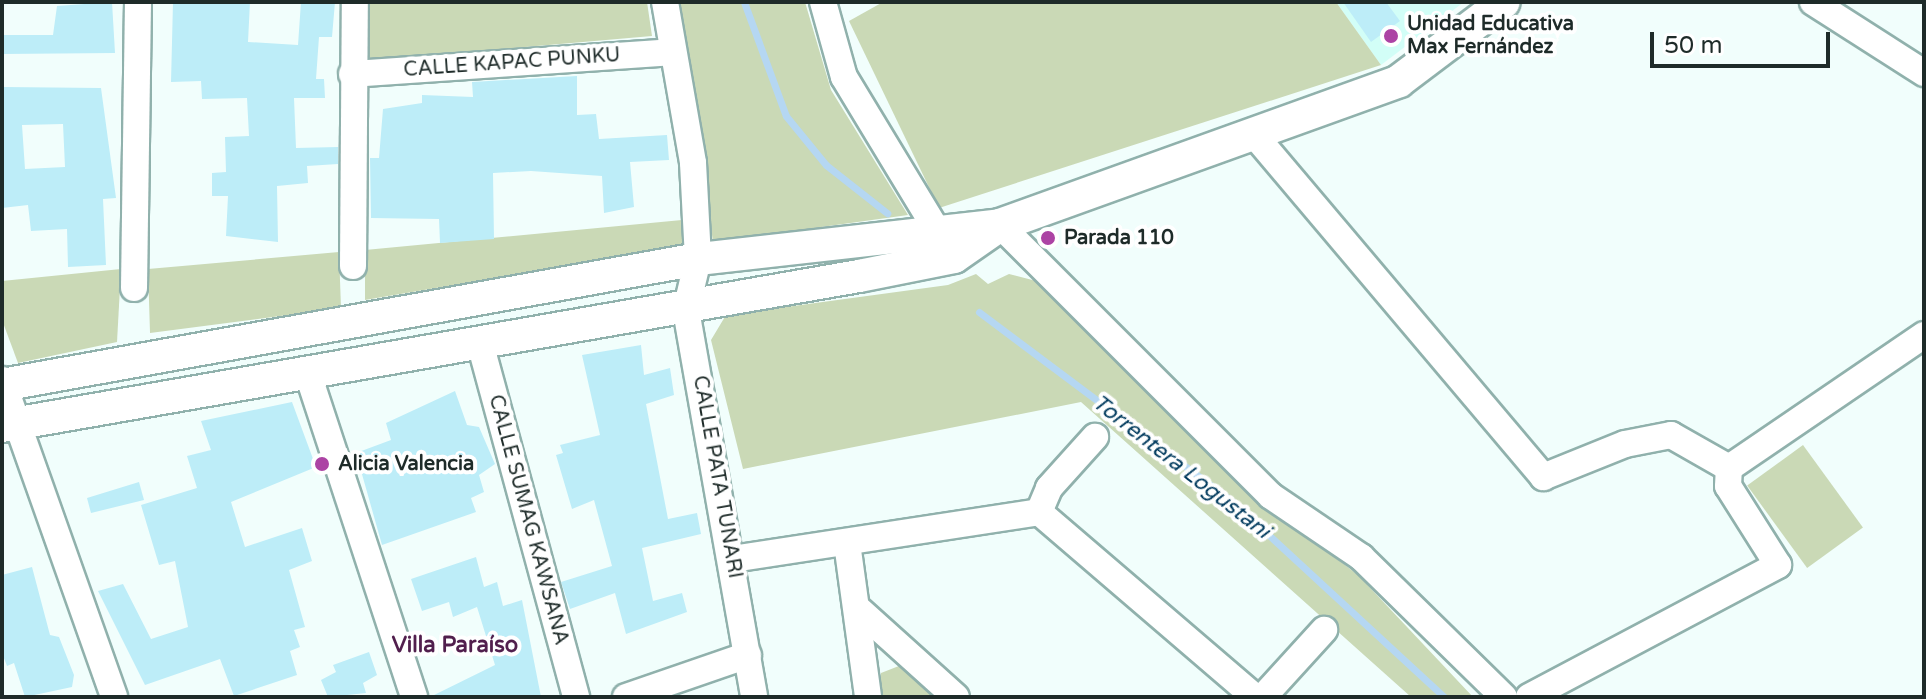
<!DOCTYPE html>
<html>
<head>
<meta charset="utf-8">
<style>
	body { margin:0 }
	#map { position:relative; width:1926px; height:699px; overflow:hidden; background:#f1fefc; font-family:"Varela Round",sans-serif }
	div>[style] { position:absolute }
	.built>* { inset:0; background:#d2fef7 }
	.green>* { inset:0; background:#cad9b6; transform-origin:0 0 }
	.stream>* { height:7px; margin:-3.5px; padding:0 3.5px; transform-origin:3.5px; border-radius:3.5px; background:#b5d7f2 }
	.building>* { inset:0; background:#bdedf8 }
	.roads { filter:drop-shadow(2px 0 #90b1ac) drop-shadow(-2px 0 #90b1ac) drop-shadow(0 2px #90b1ac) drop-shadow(0 -2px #90b1ac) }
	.minor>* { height:26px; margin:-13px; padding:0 13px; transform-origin:13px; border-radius:13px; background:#fff }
	.major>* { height:32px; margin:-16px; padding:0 16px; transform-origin:16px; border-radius:16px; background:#fff }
	.dots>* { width:22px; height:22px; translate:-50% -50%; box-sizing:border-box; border:4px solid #fff; border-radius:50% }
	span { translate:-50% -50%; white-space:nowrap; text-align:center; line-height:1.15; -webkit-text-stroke:8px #fff; paint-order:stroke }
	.poi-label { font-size:20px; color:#1e2b29; font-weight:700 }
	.left { translate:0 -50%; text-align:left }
	.street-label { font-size:20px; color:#1e2b29 }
	.water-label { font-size:22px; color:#003a5d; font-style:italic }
	.neighbourhood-label { font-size:22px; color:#511f4d; font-weight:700 }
	.frame { position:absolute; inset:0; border:4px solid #1e2b29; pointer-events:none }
	.scale { position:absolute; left:1650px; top:32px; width:180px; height:36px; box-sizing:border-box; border:4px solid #1e2b29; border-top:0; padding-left:10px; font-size:24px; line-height:28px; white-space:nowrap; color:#1e2b29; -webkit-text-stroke:6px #fff; paint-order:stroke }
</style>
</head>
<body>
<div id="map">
	<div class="built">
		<div style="clip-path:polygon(1336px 2px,1464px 2px,1381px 65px)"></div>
	</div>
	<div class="green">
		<div style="clip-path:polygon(370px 2px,647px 2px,652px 36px,365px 61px)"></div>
		<div style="clip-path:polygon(679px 2px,805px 2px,831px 90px,908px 215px,713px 242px)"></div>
		<div style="clip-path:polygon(883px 2px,1336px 2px,1381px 65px,939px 208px,849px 21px)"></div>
		<div style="clip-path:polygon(682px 220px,686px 246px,365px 300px,365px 250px)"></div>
		<div style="clip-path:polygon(339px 252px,341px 308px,150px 333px,148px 269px)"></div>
		<div style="clip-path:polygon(121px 269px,117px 342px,18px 363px,2px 320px,2px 281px)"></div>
		<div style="clip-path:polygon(976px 274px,988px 284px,1009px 274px,1040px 282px,1258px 498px,1358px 575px,1473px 697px,1411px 697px,1081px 402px,743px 469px,711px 340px,726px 315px,948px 285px)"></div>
		<div style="left:1803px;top:445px;width:102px;height:69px;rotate:54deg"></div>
		<div style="clip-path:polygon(904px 664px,946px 697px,877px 697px,881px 673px)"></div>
	</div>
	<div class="stream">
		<div style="left:744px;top:2px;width:121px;rotate:69.8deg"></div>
		<div style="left:786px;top:116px;width:63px;rotate:50.8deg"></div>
		<div style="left:826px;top:165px;width:78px;rotate:38.2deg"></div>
		<div style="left:979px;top:312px;width:319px;rotate:36.8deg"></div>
		<div style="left:1234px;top:503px;width:286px;rotate:42.7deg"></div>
	</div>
	<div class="building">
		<div style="clip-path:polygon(112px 2px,115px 53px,2px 54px,2px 35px,53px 35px,57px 6px)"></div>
		<div style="clip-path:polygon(173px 2px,250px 2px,248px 42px,298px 45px,301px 2px,335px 2px,332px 37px,319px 37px,316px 79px,324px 79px,325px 98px,294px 98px,296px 148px,338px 147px,338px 164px,307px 166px,308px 183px,277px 186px,278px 242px,226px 236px,228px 196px,212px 196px,212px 173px,226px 172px,225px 137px,249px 136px,247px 98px,202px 99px,201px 81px,171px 82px)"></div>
		<div style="clip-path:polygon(1343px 2px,1386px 2px,1400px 21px,1371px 42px)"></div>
		<div style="clip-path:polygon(577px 76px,577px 115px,596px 114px,599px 139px,667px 135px,669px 160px,630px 162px,634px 207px,604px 213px,602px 176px,531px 171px,493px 173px,494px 239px,440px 243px,439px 219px,371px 218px,370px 158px,379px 158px,383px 109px,422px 103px,422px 95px,473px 97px,472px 82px)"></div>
		<div style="clip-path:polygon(evenodd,4px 87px,101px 88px,116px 198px,103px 199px,106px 265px,68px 267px,67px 229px,31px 231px,28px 205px,2px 208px,4px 87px,63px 124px,65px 167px,25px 169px,22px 125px,63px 124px)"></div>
		<div style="clip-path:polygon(641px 345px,644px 375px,670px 368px,674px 395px,646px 404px,668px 519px,697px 513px,701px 534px,642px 548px,653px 601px,682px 593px,687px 612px,626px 634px,615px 593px,570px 609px,561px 582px,612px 566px,594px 500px,572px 509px,556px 455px,563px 453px,560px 445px,600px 435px,582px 355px)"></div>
		<div style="clip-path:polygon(455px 391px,467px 425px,479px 427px,495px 464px,479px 475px,484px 492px,471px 498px,476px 512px,382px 545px,356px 453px,391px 440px,386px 423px)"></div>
		<div style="clip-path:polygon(292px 402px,316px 467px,231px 502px,245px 547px,302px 528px,312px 561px,289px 570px,305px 627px,294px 630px,300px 647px,290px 651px,297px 675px,234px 696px,220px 659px,145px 685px,98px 591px,123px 584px,151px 639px,188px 627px,175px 561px,159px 565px,141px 505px,197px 488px,187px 456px,211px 450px,201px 421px)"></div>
		<div style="clip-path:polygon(139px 482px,144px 500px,91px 513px,87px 498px)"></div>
		<div style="clip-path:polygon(476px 557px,484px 587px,497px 582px,503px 606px,522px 600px,541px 697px,430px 697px,495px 665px,477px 607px,453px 617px,449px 602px,422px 611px,411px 579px)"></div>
		<div style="clip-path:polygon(32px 567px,50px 635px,59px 637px,74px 675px,72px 687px,25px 697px,14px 663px,7px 666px,2px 653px,2px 575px)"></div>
		<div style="clip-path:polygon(369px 652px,377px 675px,363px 683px,366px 693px,328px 697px,321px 680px,336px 672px,333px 665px)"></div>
	</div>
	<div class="roads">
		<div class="minor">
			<div style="left:665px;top:2px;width:163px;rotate:80.1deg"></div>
			<div style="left:693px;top:163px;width:96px;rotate:87deg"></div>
			<div style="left:698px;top:259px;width:52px;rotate:103.2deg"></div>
			<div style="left:686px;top:310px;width:393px;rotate:80deg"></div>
			<div style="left:823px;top:2px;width:78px;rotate:74.4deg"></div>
			<div style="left:844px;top:77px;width:195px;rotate:58.8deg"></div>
			<div style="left:1813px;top:2px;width:132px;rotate:32.6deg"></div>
			<div style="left:352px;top:74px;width:321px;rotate:-3.9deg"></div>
			<div style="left:1257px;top:138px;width:444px;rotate:49.8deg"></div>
			<div style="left:1543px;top:477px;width:88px;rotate:-21.9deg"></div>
			<div style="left:1625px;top:444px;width:47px;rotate:-11.1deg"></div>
			<div style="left:1671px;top:435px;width:67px;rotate:29.6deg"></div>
			<div style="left:1729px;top:468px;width:236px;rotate:-34.3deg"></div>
			<div style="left:1000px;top:225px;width:383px;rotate:45deg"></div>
			<div style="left:1271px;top:496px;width:109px;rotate:34.1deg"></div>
			<div style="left:1361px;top:557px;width:200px;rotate:44.4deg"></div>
			<div style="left:353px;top:266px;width:264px;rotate:-89.6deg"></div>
			<div style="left:134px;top:288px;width:286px;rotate:-89.2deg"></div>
			<div style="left:480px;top:343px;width:367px;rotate:74.8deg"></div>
			<div style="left:307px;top:371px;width:343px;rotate:71.8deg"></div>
			<div style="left:2px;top:380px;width:336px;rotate:70.5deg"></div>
			<div style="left:1039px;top:512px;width:26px;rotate:-67deg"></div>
			<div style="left:1049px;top:488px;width:69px;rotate:-48deg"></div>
			<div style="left:847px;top:543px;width:155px;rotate:82.2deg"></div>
			<div style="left:733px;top:559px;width:310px;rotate:-8.7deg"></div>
			<div style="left:1039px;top:512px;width:284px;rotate:40.6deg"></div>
			<div style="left:857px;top:608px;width:133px;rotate:42deg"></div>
			<div style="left:626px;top:697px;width:129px;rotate:-19deg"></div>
			<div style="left:1263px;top:697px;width:91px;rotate:-47.7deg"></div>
			<div style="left:1529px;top:697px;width:282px;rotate:-27.9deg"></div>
			<div style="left:1778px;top:565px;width:93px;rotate:-122.3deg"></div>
			<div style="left:1728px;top:486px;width:18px;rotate:-87deg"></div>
		</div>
		<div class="major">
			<div style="left:2px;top:385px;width:707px;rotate:-10.26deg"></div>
			<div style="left:698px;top:259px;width:304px;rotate:-6.4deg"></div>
			<div style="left:1000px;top:225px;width:424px;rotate:-19.8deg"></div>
			<div style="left:1399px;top:81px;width:131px;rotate:-37deg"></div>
			<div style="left:2px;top:426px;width:870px;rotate:-9.93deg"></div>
			<div style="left:859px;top:276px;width:97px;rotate:-11.3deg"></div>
			<div style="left:954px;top:257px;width:56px;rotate:-34.8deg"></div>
		</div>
	</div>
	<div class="dots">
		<div style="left:1391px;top:36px;background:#ac43a4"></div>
		<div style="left:1048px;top:238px;background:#ac43a4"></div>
		<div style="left:322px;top:464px;background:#ac43a4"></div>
	</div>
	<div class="poi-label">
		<span class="left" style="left:1407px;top:36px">Unidad Educativa<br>Max Fernández</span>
		<span class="left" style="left:1064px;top:238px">Parada 110</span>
		<span class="left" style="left:338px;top:464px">Alicia Valencia</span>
	</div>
	<div class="street-label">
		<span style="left:512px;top:63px;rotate:-4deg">CALLE KAPAC PUNKU</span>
		<span style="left:717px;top:477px;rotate:80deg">CALLE PATA TUNARI</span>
		<span style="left:528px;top:520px;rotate:75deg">CALLE SUMAG KAWSANA</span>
	</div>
	<div class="water-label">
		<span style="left:1181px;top:467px;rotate:38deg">Torrentera Logustani</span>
	</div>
	<div class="neighbourhood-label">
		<span style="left:455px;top:646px">Villa Paraíso</span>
	</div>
	<div class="frame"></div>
	<div class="scale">50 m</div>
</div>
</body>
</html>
